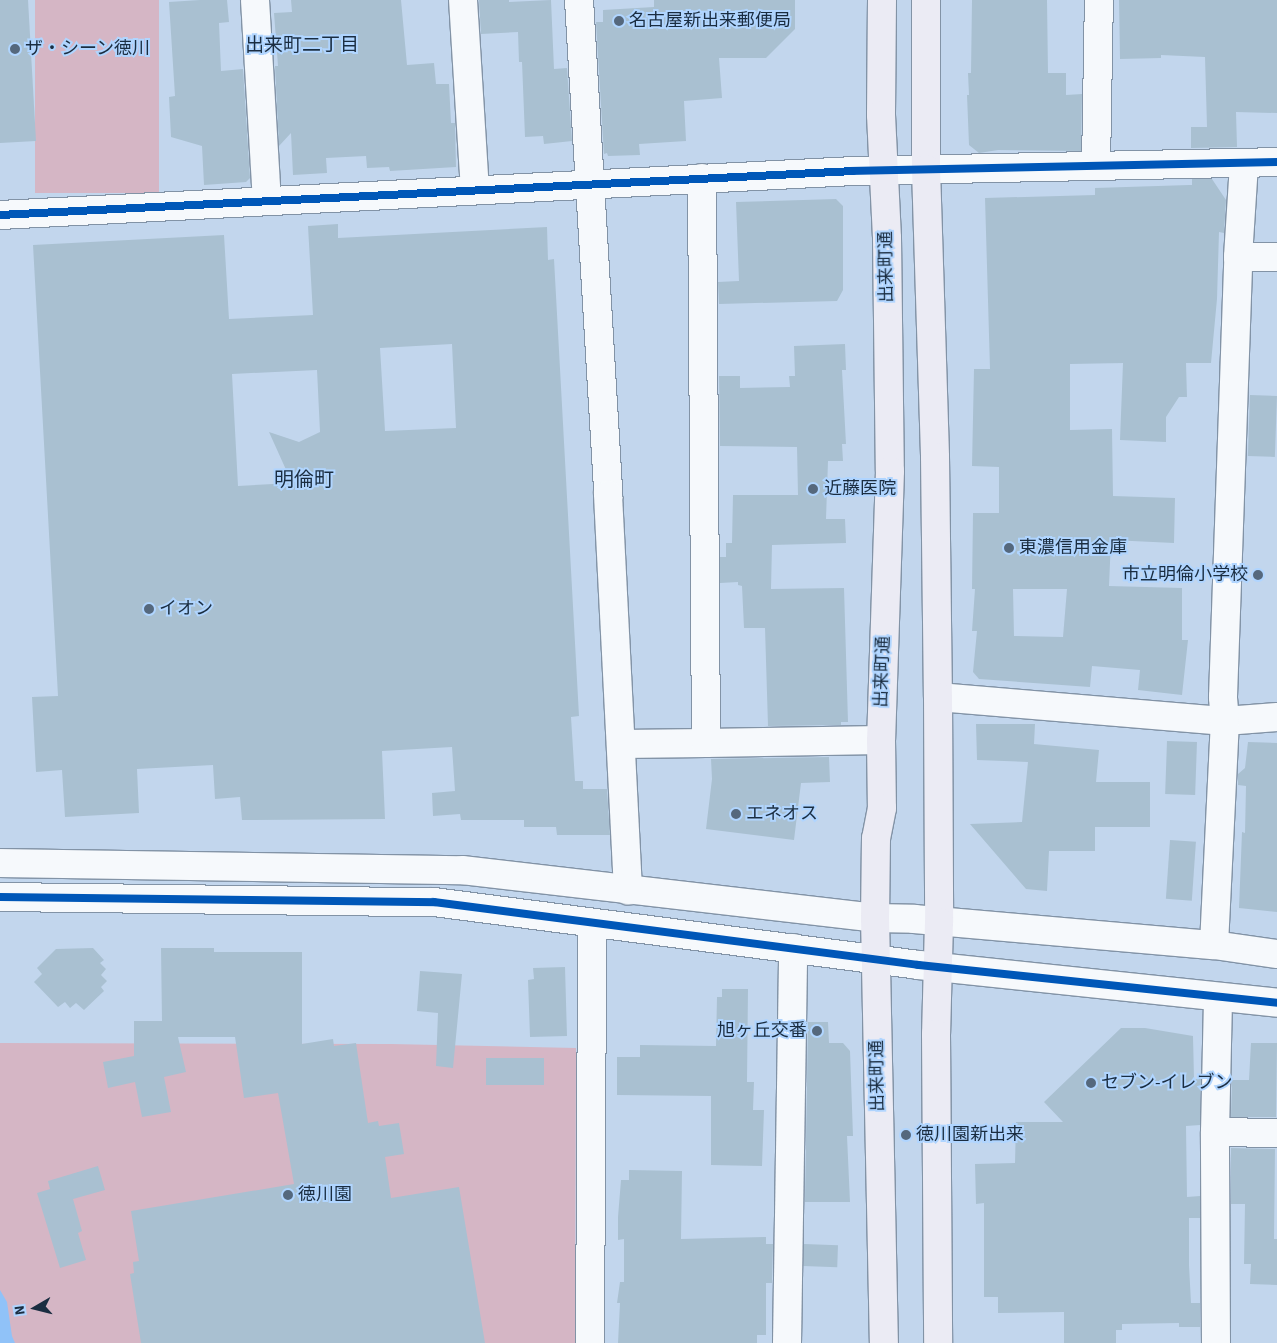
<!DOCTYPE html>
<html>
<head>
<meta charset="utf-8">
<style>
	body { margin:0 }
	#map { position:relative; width:1277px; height:1343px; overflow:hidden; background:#c2d6ed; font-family:"Source Sans 3","Noto Sans JP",sans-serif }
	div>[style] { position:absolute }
	.green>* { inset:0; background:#d5b6c5; transform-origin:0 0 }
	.water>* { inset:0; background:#90c2f8 }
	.building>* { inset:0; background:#a9c0d1; transform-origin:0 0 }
	.roads { filter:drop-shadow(1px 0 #8293a6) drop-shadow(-1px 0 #8293a6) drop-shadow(0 1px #8293a6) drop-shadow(0 -1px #8293a6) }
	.minor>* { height:28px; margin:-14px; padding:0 14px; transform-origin:14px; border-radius:14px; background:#f6f9fc }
	.major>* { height:28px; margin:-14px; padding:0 14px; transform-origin:14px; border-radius:14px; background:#ebebf4 }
	.cycleway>* { height:8px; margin:-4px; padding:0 4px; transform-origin:4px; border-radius:4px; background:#0057b8 }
	.dots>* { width:14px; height:14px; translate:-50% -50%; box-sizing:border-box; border:2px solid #b0d5ff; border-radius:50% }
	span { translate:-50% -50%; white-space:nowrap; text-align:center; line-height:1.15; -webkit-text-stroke:4px #b0d5ff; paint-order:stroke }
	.poi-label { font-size:18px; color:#1a2d41 }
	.left { translate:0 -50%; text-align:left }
	.right { translate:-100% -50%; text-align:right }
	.street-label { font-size:18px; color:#1a2d41 }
	.neighbourhood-label { font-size:19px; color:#1a2d41 }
	.quarter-label { font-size:20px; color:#1a2d41 }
	.north { position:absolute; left:10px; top:1283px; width:50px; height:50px; -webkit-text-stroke:4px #b0d5ff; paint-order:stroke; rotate:262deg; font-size:14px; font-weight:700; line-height:20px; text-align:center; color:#1a2d41 }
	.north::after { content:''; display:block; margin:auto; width:18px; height:22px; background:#1a2d41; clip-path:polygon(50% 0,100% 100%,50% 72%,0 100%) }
</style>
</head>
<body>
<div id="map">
	<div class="green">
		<div style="left:35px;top:0;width:124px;height:193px"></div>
		<div style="clip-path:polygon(0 1043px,391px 1044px,576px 1048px,575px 1343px,0 1343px)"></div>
	</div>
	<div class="water">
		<div style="clip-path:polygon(0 1290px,7px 1302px,12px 1336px,15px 1343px,0 1343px)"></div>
	</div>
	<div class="building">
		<div style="clip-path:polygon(0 0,28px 0,36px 141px,0 143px)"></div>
		<div style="clip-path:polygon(200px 0,227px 0,229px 22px,219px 23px,221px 71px,243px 69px,250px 178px,246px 182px,204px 185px,202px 146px,171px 137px,169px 97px,175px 96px,169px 2px)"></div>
		<div style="clip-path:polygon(291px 0,401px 0,407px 65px,434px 63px,436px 84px,449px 84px,451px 123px,455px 123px,456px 167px,390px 171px,389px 167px,367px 168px,366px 156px,326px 158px,327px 173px,293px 175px,291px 133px,279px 146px,275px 66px,278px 66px,274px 13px,292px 12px)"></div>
		<div style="clip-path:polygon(479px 0,509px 0,509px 2px,551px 0,554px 69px,567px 68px,572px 141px,544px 144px,543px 136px,525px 137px,522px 62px,519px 62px,518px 32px,481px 34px)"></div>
		<div style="clip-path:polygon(654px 0,795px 0,795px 29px,766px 58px,719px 58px,722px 98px,684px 101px,686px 141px,639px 144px,640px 155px,608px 156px,607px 153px,604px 154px,603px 138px,596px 22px,603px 22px,603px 10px,654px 7px)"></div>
		<div style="clip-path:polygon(972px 0,1047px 0,1048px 73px,1066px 73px,1066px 95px,1082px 94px,1081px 151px,998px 150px,979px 153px,969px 145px,967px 95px,969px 95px,968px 73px,971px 73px)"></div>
		<div style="clip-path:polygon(1119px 0,1277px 0,1277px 113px,1236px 112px,1237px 147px,1191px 148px,1191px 127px,1207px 127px,1205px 57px,1161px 55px,1161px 58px,1120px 59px)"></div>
		<div style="clip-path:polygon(evenodd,1192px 179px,1212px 179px,1226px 200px,1224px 233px,1219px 232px,1217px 299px,1211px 363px,1186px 363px,1187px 397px,1179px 397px,1166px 417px,1166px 442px,1120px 440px,1123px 363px,1070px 364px,1070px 430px,1112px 429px,1113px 496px,1175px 498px,1174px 543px,1111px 540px,1109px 586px,1182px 588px,1182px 640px,1188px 640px,1182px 695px,1138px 690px,1140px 670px,1092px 666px,1090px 687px,979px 679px,973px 672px,977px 631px,972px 631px,975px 589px,972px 589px,973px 513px,999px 513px,999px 467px,972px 466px,974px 369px,990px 369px,985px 198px,1095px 195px,1095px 188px,1189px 185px,1192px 185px,1192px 179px,1013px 589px,1067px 589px,1063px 637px,1014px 636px,1013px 589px)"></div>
		<div style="clip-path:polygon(836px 199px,843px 206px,843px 290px,837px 301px,719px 304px,718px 282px,739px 281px,736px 202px)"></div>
		<div style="clip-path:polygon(evenodd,338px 224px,338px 238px,547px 227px,548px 260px,554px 259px,579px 716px,571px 717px,575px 781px,583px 781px,583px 789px,607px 789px,610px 835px,557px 835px,556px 827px,524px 827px,524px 820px,461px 820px,460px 814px,433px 816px,432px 793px,455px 791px,452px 747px,382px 751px,385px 819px,242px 820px,240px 797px,215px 799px,213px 765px,137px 769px,139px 813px,65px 817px,62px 770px,36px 772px,32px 697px,58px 696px,33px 245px,224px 235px,229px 319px,313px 315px,308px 226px,338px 224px,452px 344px,456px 428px,385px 431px,380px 348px,452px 344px,338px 224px,317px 370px,320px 432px,299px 442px,269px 432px,292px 483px,238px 486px,232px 374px,317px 370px)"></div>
		<div style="clip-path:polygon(845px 344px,846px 370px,842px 370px,846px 444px,842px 444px,843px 461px,828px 461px,826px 519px,845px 519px,846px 543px,772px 545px,771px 589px,844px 588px,848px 722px,841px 722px,841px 725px,768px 726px,765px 628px,744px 628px,742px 586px,738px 585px,738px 582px,720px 583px,720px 557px,726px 557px,726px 543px,732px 543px,733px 495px,798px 495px,797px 447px,720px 446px,719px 376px,740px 376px,740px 388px,790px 387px,789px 376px,795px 376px,794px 346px)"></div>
		<div style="left:1250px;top:395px;width:27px;height:61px;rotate:2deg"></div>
		<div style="clip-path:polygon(976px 724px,1035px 724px,1034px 744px,1099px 750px,1096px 782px,1150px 782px,1150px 827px,1095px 827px,1095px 851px,1049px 851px,1047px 891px,1026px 889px,970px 824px,1022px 822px,1028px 762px,977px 760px)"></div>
		<div style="left:1167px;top:741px;width:30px;height:53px;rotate:2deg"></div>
		<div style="clip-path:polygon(1248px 742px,1277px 743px,1277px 912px,1239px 908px,1242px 832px,1245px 833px,1246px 786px,1238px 785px,1238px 774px,1245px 768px)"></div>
		<div style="clip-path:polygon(829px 757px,830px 782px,801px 783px,794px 840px,706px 829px,712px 779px,711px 759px)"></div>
		<div style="left:1170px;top:840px;width:26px;height:59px;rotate:4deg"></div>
		<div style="clip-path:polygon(93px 948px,104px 960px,100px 963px,106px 969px,101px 975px,107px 981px,101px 987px,104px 991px,84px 1010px,76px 1003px,70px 1008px,65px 1002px,58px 1007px,34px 982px,42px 974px,37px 968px,56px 949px)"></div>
		<div style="clip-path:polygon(161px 948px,214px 948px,214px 952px,302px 952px,302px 1044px,333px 1039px,334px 1046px,356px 1043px,368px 1123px,378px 1121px,379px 1126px,399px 1123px,404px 1154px,385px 1157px,391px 1198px,459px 1187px,485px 1343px,141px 1343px,130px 1274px,134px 1273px,133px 1262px,139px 1261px,131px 1211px,294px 1184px,278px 1093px,244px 1098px,235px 1037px,178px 1037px,186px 1072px,164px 1077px,171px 1112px,142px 1117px,135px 1082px,108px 1088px,103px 1062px,134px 1056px,134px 1021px,162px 1021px)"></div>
		<div style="clip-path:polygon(565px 967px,567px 1036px,530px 1037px,528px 980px,534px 979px,533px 968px)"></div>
		<div style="clip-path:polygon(420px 971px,462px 974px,453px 1068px,436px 1066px,438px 1013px,417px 1011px)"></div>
		<div style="clip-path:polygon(722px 989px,748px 989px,747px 1082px,754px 1082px,753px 1110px,764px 1110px,762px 1166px,711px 1165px,711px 1096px,617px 1095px,617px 1057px,640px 1057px,640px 1045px,716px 1046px,717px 997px,722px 997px)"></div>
		<div style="clip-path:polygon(808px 1022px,828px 1022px,829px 1043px,843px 1043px,850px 1051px,853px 1136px,847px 1136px,850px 1202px,805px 1202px)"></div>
		<div style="clip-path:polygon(1121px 1028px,1145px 1028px,1193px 1036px,1194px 1079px,1201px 1079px,1200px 1125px,1186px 1126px,1187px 1197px,1200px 1196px,1200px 1218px,1189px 1218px,1189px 1265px,1191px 1303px,1200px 1303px,1200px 1327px,1179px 1327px,1179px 1323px,1122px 1324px,1122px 1330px,1116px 1330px,1116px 1343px,1064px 1343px,1064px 1312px,998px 1313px,998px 1297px,984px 1297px,984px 1203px,976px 1204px,975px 1164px,1015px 1163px,1016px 1122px,1063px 1122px,1044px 1102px)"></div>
		<div style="clip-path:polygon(1251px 1043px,1277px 1043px,1276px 1117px,1231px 1117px,1232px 1080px,1249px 1080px)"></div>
		<div style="left:486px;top:1058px;width:58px;height:27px"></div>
		<div style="clip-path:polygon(1231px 1148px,1275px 1149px,1274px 1239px,1277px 1239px,1277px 1285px,1250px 1284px,1251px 1264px,1244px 1264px,1245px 1204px,1231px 1204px)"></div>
		<div style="clip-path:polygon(98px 1166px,105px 1190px,73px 1199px,82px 1231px,78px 1233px,86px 1260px,60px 1268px,37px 1193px,50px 1189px,48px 1181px)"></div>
		<div style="clip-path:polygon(629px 1170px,682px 1171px,681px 1239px,766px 1237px,766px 1244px,773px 1244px,772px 1283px,766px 1283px,766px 1335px,757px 1335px,757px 1343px,618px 1343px,620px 1303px,617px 1303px,620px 1282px,624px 1282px,624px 1239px,618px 1240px,618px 1217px,621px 1180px,629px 1180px)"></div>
		<div style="left:804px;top:1244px;width:34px;height:22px;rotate:2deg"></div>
	</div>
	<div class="roads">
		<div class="minor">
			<div style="left:255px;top:0;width:200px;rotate:86.6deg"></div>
			<div style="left:463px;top:0;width:190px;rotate:86.4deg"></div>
			<div style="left:579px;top:0;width:496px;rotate:86.6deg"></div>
			<div style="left:608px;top:495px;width:396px;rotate:87.1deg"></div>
			<div style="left:1096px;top:166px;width:166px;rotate:-89deg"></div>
			<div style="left:0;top:215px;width:854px;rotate:-2.95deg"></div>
			<div style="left:853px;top:171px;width:424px;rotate:-1.2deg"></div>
			<div style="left:1238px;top:257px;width:39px"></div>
			<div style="left:938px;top:697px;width:288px;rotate:4.8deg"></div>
			<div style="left:1225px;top:721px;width:52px;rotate:-4.4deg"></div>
			<div style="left:706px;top:743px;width:175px;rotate:-1deg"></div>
			<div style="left:621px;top:744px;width:85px;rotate:-0.7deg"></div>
			<div style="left:706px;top:743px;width:565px;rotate:-90.41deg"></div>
			<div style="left:0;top:863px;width:462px;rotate:0.9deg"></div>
			<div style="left:462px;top:870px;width:416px;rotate:6.6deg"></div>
			<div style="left:875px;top:918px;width:39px;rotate:1deg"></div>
			<div style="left:914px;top:919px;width:301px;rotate:5deg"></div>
			<div style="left:1214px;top:945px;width:64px;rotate:8.1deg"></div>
			<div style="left:0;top:897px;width:434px;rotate:0.7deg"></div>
			<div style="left:434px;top:902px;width:488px;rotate:7.4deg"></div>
			<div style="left:918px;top:965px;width:361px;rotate:6deg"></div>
			<div style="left:1214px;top:945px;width:224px;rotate:-87.2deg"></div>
			<div style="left:1225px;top:721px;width:24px;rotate:-95deg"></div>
			<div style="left:1223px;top:697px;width:440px;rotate:-88deg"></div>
			<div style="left:1238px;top:257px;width:94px;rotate:-86.3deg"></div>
			<div style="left:1215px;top:1132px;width:62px;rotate:0.9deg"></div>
			<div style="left:590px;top:1343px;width:420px;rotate:-89.7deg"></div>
			<div style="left:787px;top:1343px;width:395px;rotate:-89.1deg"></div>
			<div style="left:1216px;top:1343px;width:211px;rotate:-90.3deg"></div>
			<div style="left:1215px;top:1132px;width:135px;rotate:-88.7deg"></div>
		</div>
		<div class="major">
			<div style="left:882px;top:0;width:115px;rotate:90.5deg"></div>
			<div style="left:881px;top:115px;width:123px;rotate:87.2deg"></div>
			<div style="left:887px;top:238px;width:233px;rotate:89.3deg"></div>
			<div style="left:890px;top:471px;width:269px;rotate:91.9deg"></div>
			<div style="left:881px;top:740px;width:68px;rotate:89.2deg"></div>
			<div style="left:882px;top:808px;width:31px;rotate:101deg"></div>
			<div style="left:876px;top:838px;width:80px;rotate:90.7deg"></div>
			<div style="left:875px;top:918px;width:425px;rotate:88.8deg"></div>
			<div style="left:926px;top:0;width:169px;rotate:90deg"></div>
			<div style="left:926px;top:169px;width:288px;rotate:88.2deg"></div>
			<div style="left:935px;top:457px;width:240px;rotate:89.3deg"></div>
			<div style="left:938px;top:697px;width:225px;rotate:89.7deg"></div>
			<div style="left:939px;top:922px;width:112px;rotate:91.5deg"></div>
			<div style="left:936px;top:1034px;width:309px;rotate:89.6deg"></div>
		</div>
	</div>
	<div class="cycleway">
		<div style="left:0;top:215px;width:854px;rotate:-2.95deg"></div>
		<div style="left:853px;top:171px;width:424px;rotate:-1.2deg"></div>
		<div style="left:0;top:897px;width:434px;rotate:0.7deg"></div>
		<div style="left:434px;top:902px;width:488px;rotate:7.4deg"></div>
		<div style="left:918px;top:965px;width:361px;rotate:6deg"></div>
	</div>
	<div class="dots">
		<div style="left:619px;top:21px;background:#55687d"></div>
		<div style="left:15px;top:49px;background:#55687d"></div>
		<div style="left:813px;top:489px;background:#55687d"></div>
		<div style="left:1009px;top:548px;background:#55687d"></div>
		<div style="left:1258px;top:575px;background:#55687d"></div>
		<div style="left:149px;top:609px;background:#55687d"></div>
		<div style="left:736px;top:814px;background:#55687d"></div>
		<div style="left:817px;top:1031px;background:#55687d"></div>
		<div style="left:1091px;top:1083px;background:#55687d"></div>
		<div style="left:906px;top:1135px;background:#55687d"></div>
		<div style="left:288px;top:1195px;background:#55687d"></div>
	</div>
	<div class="poi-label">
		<span class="left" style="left:629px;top:21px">名古屋新出来郵便局</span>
		<span class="left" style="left:25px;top:49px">ザ・シーン徳川</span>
		<span class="left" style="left:824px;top:489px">近藤医院</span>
		<span class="left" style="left:1019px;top:548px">東濃信用金庫</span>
		<span class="right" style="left:1248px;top:575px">市立明倫小学校</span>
		<span class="left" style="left:159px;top:609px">イオン</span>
		<span class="left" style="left:746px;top:814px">エネオス</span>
		<span class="right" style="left:807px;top:1031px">旭ヶ丘交番</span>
		<span class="left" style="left:1101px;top:1083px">セブン-イレブン</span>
		<span class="left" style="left:916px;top:1135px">徳川園新出来</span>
		<span class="left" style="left:298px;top:1195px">徳川園</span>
	</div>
	<div class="street-label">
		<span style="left:887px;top:267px;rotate:-91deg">出来町通</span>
		<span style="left:883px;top:672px;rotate:-88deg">出来町通</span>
		<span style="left:878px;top:1076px;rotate:-91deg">出来町通</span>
	</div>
	<div class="neighbourhood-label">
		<span style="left:302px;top:46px">出来町二丁目</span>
	</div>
	<div class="quarter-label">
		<span style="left:304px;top:480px">明倫町</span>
	</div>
	<div class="north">N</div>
</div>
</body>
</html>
